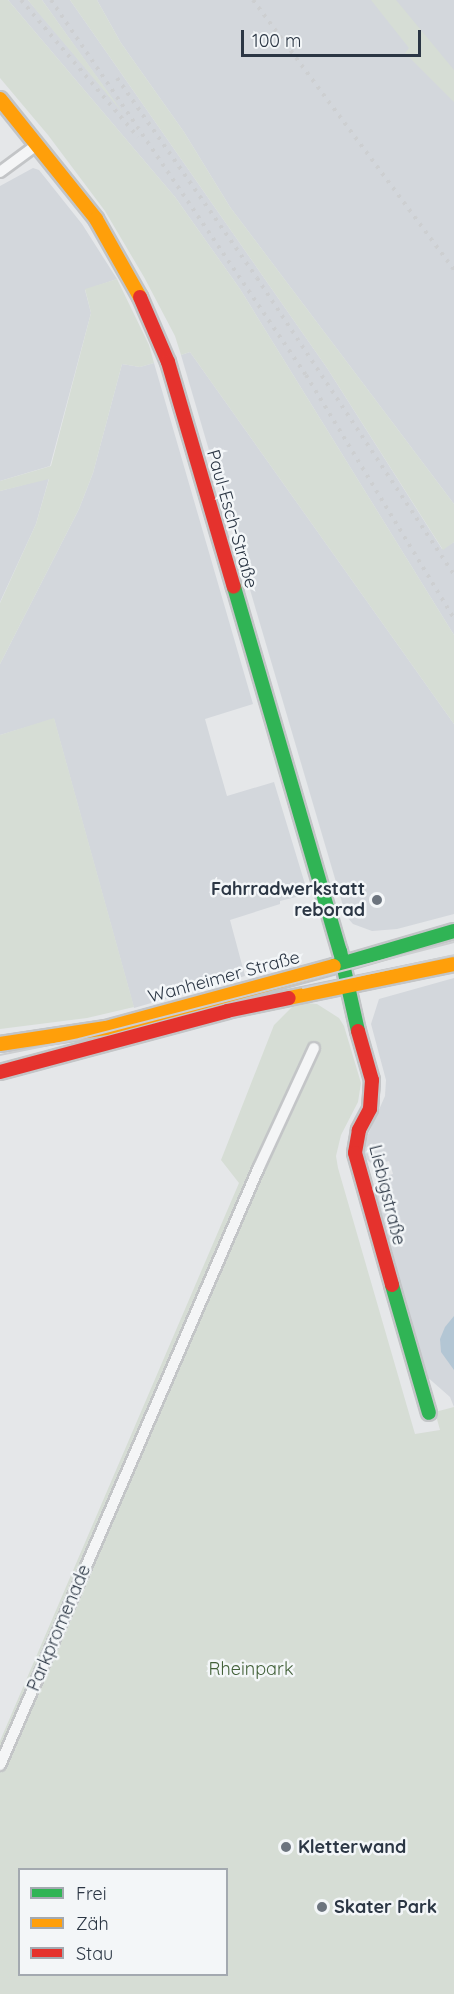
<!DOCTYPE html>
<html>
<head>
<meta charset="utf-8">
<style>
	body { margin:0 }
	#map { position:relative; width:454px; height:1994px; overflow:hidden; background:#e5e7e9; font-family:Quicksand,sans-serif }
	div>[style] { position:absolute }
	.built>* { inset:0; background:#d3d7dc }
	.green>* { inset:0; background:#d6ddd5 }
	.water>* { inset:0; background:#b3c6d4 }
	.roads { filter:drop-shadow(2px 0 #c3c5c7) drop-shadow(-2px 0 #c3c5c7) drop-shadow(0 2px #c3c5c7) drop-shadow(0 -2px #c3c5c7) }
	.street>* { height:10px; margin:-5px; padding:0 5px; transform-origin:5px; border-radius:5px; background:#f4f5f6 }
	.fast>* { height:14px; margin:-7px; padding:0 7px; transform-origin:7px; border-radius:7px; background:#30b455 }
	.slow>* { height:14px; margin:-7px; padding:0 7px; transform-origin:7px; border-radius:7px; background:#ff9f0a }
	.jam>* { height:14px; margin:-7px; padding:0 7px; transform-origin:7px; border-radius:7px; background:#e5322d }
	.tram>* { height:1.5px; margin:-0.75px; padding:0 0.75px; transform-origin:0.75px; border-radius:0.75px; background:#cdcfd1 }
	.rail>* { height:4px; margin-top:-2px; transform-origin:0; background:repeating-linear-gradient(90deg,#cdcfd1 0 3px,transparent 0 9px) }
	.dots>* { width:16px; height:16px; translate:-50% -50%; box-sizing:border-box; border:3px solid #f3f6f8; border-radius:50% }
	span { translate:-50% -50%; white-space:nowrap; text-align:center; line-height:1.15; -webkit-text-stroke:5px #f3f6f8; paint-order:stroke }
	.street-label { font-size:18px; color:#2b3644 }
	.poi-label { font-size:18px; color:#2b3644; font-weight:700 }
	.right { translate:-100% -50%; text-align:right }
	.left { translate:0 -50%; text-align:left }
	.park-label { font-size:18px; color:#426038 }
	.legend { position:absolute; left:18px; top:1868px; width:210px; height:108px; box-sizing:border-box; background:#f3f6f8; border:2px solid #a3a9b0; margin:0; padding:8px 10px; list-style:none; font-size:18px; color:#2b3644 }
	.legend li { display:flex; align-items:center; gap:12px; height:30px }
	.legend b { width:30px; border:2px solid #a3a9b0 }
	.scale { position:absolute; left:241px; top:30px; width:180px; height:27px; box-sizing:border-box; border:3px solid #2b3644; border-top:0; padding-left:8px; font-size:18px; line-height:21px; white-space:nowrap; color:#2b3644; -webkit-text-stroke:4px #f3f6f8; paint-order:stroke }
</style>
</head>
<body>
<div id="map">
	<div class="built">
		<div style="clip-path:polygon(8px 0,28px 0,116px 104px,42px 0,70px 0,327px 368px,442px 549px,454px 542px,454px 635px,240px 289px,175px 197px)"></div>
		<div style="clip-path:polygon(97px 0,454px 0,454px 504px,230px 207px,184px 132px,121px 43px)"></div>
		<div style="clip-path:polygon(33px 168px,39px 170px,82px 224px,117px 279px,85px 290px,91px 313px,50px 466px,0 481px,0 186px)"></div>
		<div style="clip-path:polygon(190px 352px,454px 724px,454px 914px,397px 929px,372px 931px,353px 924px,346px 916px,181px 355px)"></div>
		<div style="clip-path:polygon(154px 363px,253px 704px,205px 719px,214px 751px,227px 796px,274px 782px,308px 894px,280px 901px,280px 904px,230px 920px,245px 976px,134px 1008px,54px 719px,0 735px,0 664px,79px 509px,93px 473px,122px 364px,140px 367px)"></div>
		<div style="clip-path:polygon(49px 478px,36px 524px,0 602px,0 491px)"></div>
		<div style="clip-path:polygon(454px 978px,454px 1407px,450px 1397px,425px 1375px,371px 1190px,379px 1178px,393px 1174px,389px 1161px,373px 1165px,365px 1158px,364px 1150px,367px 1137px,385px 1096px,386px 1080px,371px 1024px,379px 999px)"></div>
	</div>
	<div class="green">
		<div style="clip-path:polygon(0 0,8px 0,175px 197px,240px 289px,454px 635px,454px 724px,190px 352px,181px 355px,175px 336px,144px 277px,105px 211px,48px 135px,0 78px)"></div>
		<div style="clip-path:polygon(28px 0,42px 0,123px 113px,36px 10px)"></div>
		<div style="clip-path:polygon(70px 0,97px 0,121px 43px,184px 132px,230px 207px,454px 504px,454px 542px,443px 550px,327px 368px)"></div>
		<div style="clip-path:polygon(371px 0,396px 0,454px 70px,454px 102px,405px 53px,409px 48px)"></div>
		<div style="clip-path:polygon(117px 279px,149px 345px,154px 363px,140px 367px,122px 364px,93px 473px,79px 509px,0 664px,0 603px,36px 524px,49px 479px,0 491px,0 481px,51px 466px,91px 313px,85px 289px)"></div>
		<div style="clip-path:polygon(54px 718px,134px 1007px,87px 1018px,0 1029px,0 735px)"></div>
		<div style="clip-path:polygon(evenodd,297px 1002px,317px 1004px,339px 1018px,344px 1026px,361px 1083px,358px 1102px,341px 1135px,336px 1156px,338px 1168px,415px 1434px,440px 1430px,435px 1412px,454px 1407px,454px 1994px,0 1994px,0 1741px,239px 1183px,221px 1160px,274px 1025px,297px 1002px,20px 1870px,226px 1870px,226px 1974px,20px 1974px,20px 1870px)"></div>
	</div>
	<div class="water">
		<div style="clip-path:polygon(454px 1316px,454px 1370px,441px 1352px,440px 1339px,445px 1327px)"></div>
	</div>
	<div class="roads">
		<div class="street">
			<div style="left:0;top:172px;width:47px;rotate:-36.4deg"></div>
			<div style="left:0;top:1765px;width:652px;rotate:-66.58deg"></div>
			<div style="left:259px;top:1167px;width:131px;rotate:-65.2deg"></div>
		</div>
		<div class="fast">
			<div style="left:234px;top:587px;width:379px;rotate:73.8deg"></div>
			<div style="left:340px;top:951px;width:82px;rotate:77.3deg"></div>
			<div style="left:334px;top:966px;width:125px;rotate:-16.3deg"></div>
			<div style="left:392px;top:1285px;width:133px;rotate:73.9deg"></div>
		</div>
		<div class="slow">
			<div style="left:0;top:99px;width:154px;rotate:51.3deg"></div>
			<div style="left:96px;top:219px;width:90px;rotate:60.6deg"></div>
			<div style="left:289px;top:998px;width:168px;rotate:-11.6deg"></div>
			<div style="left:0;top:1044px;width:107px;rotate:-8.6deg"></div>
			<div style="left:106px;top:1028px;width:236px;rotate:-15.2deg"></div>
		</div>
		<div class="jam">
			<div style="left:140px;top:297px;width:71px;rotate:66.7deg"></div>
			<div style="left:168px;top:362px;width:234px;rotate:73.7deg"></div>
			<div style="left:358px;top:1031px;width:51px;rotate:74.1deg"></div>
			<div style="left:372px;top:1080px;width:29px;rotate:94deg"></div>
			<div style="left:370px;top:1109px;width:24px;rotate:118deg"></div>
			<div style="left:359px;top:1130px;width:23px;rotate:100deg"></div>
			<div style="left:355px;top:1153px;width:137px;rotate:74.3deg"></div>
			<div style="left:0;top:1072px;width:235px;rotate:-15deg"></div>
			<div style="left:227px;top:1011px;width:63px;rotate:-11.8deg"></div>
		</div>
	</div>
	<div class="tram">
		<div style="left:303px;top:988px;width:155px;rotate:-12.3deg"></div>
		<div style="left:0;top:1055px;width:81px;rotate:-11.4deg"></div>
		<div style="left:79px;top:1039px;width:387px;rotate:-14.5deg"></div>
	</div>
	<div class="rail">
		<div style="left:21px;top:0;width:180px;rotate:49.5deg"></div>
		<div style="left:51px;top:0;width:453px;rotate:55.8deg"></div>
		<div style="left:306px;top:375px;width:285px;rotate:58.7deg"></div>
		<div style="left:253px;top:0;width:337px;rotate:53.3deg"></div>
		<div style="left:117px;top:78px;width:244px;rotate:55deg"></div>
		<div style="left:257px;top:278px;width:356px;rotate:56.4deg"></div>
	</div>
	<div class="dots">
		<div style="left:377px;top:900px;background:#6c747e"></div>
		<div style="left:286px;top:1847px;background:#6c747e"></div>
		<div style="left:322px;top:1907px;background:#6c747e"></div>
	</div>
	<div class="street-label">
		<span style="left:232px;top:519px;rotate:74deg">Paul-Esch-Straße</span>
		<span style="left:224px;top:977px;rotate:-15deg">Wanheimer Straße</span>
		<span style="left:387px;top:1195px;rotate:76deg">Liebigstraße</span>
		<span style="left:59px;top:1628px;rotate:-67deg">Parkpromenade</span>
	</div>
	<div class="poi-label">
		<span class="right" style="left:365px;top:900px">Fahrradwerkstatt<br>reborad</span>
		<span class="left" style="left:298px;top:1847px">Kletterwand</span>
		<span class="left" style="left:334px;top:1907px">Skater Park</span>
	</div>
	<div class="park-label">
		<span style="left:251px;top:1669px">Rheinpark</span>
	</div>
	<ul class="legend">
	<li><b style="height:8px;background:#30b455"></b>Frei</li>
	<li><b style="height:8px;background:#ff9f0a"></b>Zäh</li>
	<li><b style="height:8px;background:#e5322d"></b>Stau</li>
	</ul>
	<div class="scale">100 m</div>
</div>
</body>
</html>
